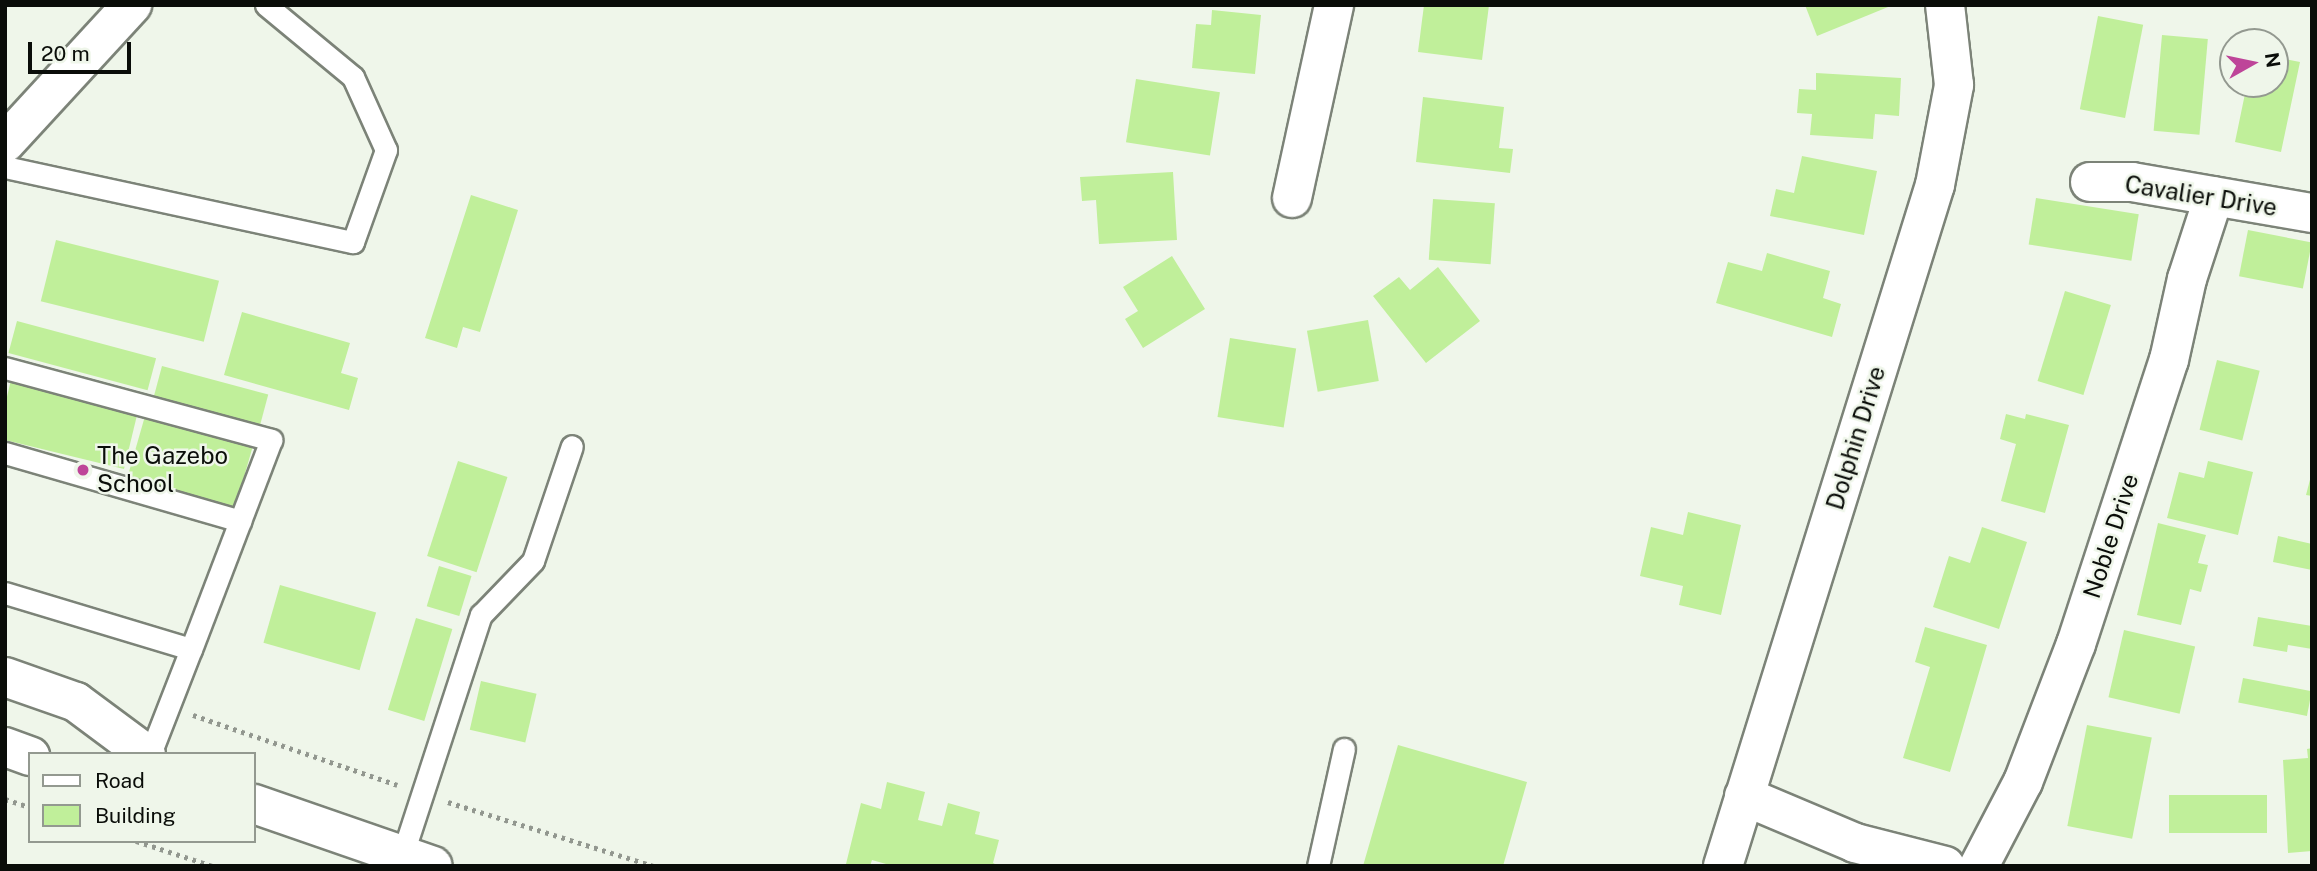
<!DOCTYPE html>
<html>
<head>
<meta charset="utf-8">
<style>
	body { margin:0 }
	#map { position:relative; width:2317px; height:871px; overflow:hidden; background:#eff6ea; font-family:"Public Sans",sans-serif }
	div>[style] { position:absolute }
	.building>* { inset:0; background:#c0ef9a; transform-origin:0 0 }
	.path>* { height:4.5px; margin-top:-2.25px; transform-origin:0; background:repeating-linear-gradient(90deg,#92978f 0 3.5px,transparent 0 8.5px) }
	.roads { filter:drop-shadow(2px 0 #7c8378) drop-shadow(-2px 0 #7c8378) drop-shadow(0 2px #7c8378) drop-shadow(0 -2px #7c8378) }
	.service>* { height:21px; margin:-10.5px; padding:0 10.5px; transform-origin:10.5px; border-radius:10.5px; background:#fff }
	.minor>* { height:38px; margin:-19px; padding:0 19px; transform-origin:19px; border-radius:19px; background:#fff }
	.secondary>* { height:38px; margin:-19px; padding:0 19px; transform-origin:19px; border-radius:19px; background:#fff }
	.dots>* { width:19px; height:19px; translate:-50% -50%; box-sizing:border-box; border:4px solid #eff6ea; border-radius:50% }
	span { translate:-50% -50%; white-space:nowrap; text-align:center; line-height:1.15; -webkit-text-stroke:5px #eff6ea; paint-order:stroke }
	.street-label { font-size:24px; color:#0a0d09 }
	.poi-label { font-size:24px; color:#0a0d09 }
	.left { translate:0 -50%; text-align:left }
	.frame { position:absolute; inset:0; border:7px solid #0a0d09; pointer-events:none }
	.legend { position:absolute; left:28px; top:752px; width:228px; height:91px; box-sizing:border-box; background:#eff6ea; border:2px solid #939990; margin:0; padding:9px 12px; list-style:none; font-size:21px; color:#0a0d09 }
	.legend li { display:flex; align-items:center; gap:14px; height:35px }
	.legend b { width:35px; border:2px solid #939990 }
	.north { position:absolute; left:2219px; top:28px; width:70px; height:70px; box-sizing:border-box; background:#eff6ea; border:2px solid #939990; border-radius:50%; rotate:81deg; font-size:19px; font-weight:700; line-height:28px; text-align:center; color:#0a0d09 }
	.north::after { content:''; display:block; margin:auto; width:24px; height:32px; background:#be4599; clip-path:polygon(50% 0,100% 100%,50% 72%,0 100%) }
	.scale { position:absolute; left:28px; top:42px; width:103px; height:32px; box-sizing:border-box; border:4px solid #0a0d09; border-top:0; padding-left:9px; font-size:21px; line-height:24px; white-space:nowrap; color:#0a0d09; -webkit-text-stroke:5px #eff6ea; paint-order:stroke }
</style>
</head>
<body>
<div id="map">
	<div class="building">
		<div style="clip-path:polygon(1424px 5px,1489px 5px,1482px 60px,1418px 52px)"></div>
		<div style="clip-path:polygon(1805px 5px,1893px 5px,1817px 36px)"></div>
		<div style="clip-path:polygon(1212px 10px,1261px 15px,1255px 74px,1192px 68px,1196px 24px,1211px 25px)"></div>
		<div style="left:2098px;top:16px;width:46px;height:95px;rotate:11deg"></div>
		<div style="left:2162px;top:35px;width:46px;height:96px;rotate:5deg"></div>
		<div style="clip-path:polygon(2275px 57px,2300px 62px,2281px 152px,2235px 142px,2247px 84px,2275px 84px)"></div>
		<div style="clip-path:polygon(1816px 73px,1901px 78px,1899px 116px,1875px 114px,1873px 139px,1810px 135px,1812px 114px,1797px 113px,1799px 89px,1816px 90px)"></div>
		<div style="left:1136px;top:79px;width:85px;height:64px;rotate:9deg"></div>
		<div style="clip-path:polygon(1423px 97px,1504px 107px,1499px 148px,1513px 149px,1510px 173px,1416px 162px)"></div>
		<div style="clip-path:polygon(1802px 156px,1877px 171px,1864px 235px,1770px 216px,1776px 189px,1794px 193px)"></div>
		<div style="clip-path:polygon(1173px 172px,1177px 240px,1099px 244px,1096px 200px,1082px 201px,1080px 177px)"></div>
		<div style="clip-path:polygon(471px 195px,518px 210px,480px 332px,463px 327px,457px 348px,425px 338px)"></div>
		<div style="left:2036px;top:198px;width:104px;height:47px;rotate:9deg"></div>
		<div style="left:1433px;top:199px;width:62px;height:61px;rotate:4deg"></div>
		<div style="left:2248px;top:230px;width:65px;height:47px;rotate:11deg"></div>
		<div style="left:56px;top:240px;width:168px;height:63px;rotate:14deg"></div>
		<div style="clip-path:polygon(1767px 253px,1830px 271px,1823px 298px,1841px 304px,1832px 337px,1716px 303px,1728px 262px,1762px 271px)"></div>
		<div style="clip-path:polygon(1172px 256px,1205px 309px,1143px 348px,1125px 319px,1138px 311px,1123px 287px)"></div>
		<div style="clip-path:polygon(1438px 267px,1480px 321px,1426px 363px,1373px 296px,1399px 277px,1410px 290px)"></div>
		<div style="left:2065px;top:291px;width:48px;height:94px;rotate:17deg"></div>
		<div style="clip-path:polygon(242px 312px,350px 343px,341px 373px,358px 378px,349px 410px,224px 375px)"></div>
		<div style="left:1368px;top:320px;width:62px;height:62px;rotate:80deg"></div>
		<div style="left:17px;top:321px;width:144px;height:33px;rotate:15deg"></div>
		<div style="left:1230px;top:338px;width:67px;height:80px;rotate:9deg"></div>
		<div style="left:2217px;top:360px;width:44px;height:72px;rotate:14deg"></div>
		<div style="left:162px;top:366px;width:110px;height:32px;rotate:15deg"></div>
		<div style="clip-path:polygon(11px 380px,138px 411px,124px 469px,5px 440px,5px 405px)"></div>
		<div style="clip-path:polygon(2006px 414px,2025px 419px,2026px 414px,2069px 425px,2045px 513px,2001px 501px,2016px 444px,2000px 439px)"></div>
		<div style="left:145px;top:416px;width:112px;height:65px;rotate:16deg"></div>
		<div style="left:458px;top:461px;width:52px;height:100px;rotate:18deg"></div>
		<div style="clip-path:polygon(2208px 461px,2253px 472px,2238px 535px,2167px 518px,2179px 472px,2204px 478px)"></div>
		<div style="clip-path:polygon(2312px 472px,2312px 496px,2306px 495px)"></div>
		<div style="clip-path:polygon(1688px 512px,1741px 525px,1721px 615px,1679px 605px,1683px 586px,1640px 576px,1651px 527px,1683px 535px)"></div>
		<div style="clip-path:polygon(2158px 523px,2206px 535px,2198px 563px,2208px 565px,2201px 592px,2190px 589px,2181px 625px,2137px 615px)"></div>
		<div style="clip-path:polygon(1982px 527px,2027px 542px,1999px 629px,1933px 607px,1949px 556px,1970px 563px)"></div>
		<div style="clip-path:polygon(2278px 536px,2312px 544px,2312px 570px,2273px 562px)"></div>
		<div style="left:439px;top:566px;width:34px;height:42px;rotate:17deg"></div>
		<div style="left:280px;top:585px;width:100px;height:60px;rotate:16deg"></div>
		<div style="clip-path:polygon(2258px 617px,2312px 626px,2312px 649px,2288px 645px,2287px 652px,2253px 646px)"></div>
		<div style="left:416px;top:618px;width:38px;height:96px;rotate:17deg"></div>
		<div style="clip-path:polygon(1925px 627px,1987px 645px,1950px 772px,1903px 758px,1930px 667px,1915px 662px)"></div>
		<div style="left:2124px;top:630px;width:73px;height:69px;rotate:13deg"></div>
		<div style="left:2243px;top:678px;width:70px;height:25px;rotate:11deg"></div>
		<div style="left:481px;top:681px;width:57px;height:50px;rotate:13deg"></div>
		<div style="left:2087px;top:725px;width:66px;height:103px;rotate:11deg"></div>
		<div style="clip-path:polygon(1398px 745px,1527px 782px,1503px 866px,1363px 866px)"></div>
		<div style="clip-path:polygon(2312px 748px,2312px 851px,2288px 853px,2283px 760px,2308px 758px,2307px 749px)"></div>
		<div style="clip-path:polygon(887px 782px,925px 792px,918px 820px,942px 826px,948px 803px,980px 812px,975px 834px,999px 840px,993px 863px,999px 866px,893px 866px,872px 860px,870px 866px,846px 864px,861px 803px,881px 809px)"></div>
		<div style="left:2169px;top:795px;width:98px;height:38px"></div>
	</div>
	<div class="path">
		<div style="left:193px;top:715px;width:216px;rotate:18.9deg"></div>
		<div style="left:5px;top:799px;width:26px;rotate:18deg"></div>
		<div style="left:448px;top:802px;width:215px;rotate:17.3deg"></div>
		<div style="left:136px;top:841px;width:81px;rotate:18deg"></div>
	</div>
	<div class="roads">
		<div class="service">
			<div style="left:5px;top:167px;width:356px;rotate:12.2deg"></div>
			<div style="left:353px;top:242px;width:98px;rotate:-70.3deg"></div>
			<div style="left:386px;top:150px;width:80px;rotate:-114.3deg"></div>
			<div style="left:353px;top:77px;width:113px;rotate:-140.4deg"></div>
			<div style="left:5px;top:368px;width:276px;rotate:15.1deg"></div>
			<div style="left:271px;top:440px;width:224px;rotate:110.9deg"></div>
			<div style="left:5px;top:453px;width:245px;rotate:16.1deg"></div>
			<div style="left:5px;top:593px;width:194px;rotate:16.8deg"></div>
			<div style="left:191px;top:649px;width:113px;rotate:111.3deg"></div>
			<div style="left:402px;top:856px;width:254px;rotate:-71.9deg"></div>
			<div style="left:481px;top:615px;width:75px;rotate:-46.1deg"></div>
			<div style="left:533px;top:561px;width:121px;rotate:-71.3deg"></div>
			<div style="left:1318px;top:866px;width:120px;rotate:-77.5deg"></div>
		</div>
		<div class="minor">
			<div style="left:5px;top:143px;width:188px;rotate:-47.4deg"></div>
			<div style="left:2090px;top:182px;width:42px"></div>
			<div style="left:2132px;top:182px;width:183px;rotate:9.8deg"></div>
			<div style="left:1292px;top:198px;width:198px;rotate:-77.7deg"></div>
			<div style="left:1744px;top:796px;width:121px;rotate:22.9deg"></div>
			<div style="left:1855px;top:843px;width:93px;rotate:14.3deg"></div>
			<div style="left:1723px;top:866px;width:713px;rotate:-72.71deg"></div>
			<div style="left:1935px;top:185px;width:102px;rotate:-79.2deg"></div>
			<div style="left:1954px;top:85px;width:81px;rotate:-96.4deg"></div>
			<div style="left:1979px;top:866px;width:95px;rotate:-62.4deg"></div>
			<div style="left:2023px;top:782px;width:148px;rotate:-69deg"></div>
			<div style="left:2076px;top:644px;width:299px;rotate:-71.9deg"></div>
			<div style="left:2169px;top:360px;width:83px;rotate:-77.5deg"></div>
			<div style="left:2187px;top:279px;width:87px;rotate:-72deg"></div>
		</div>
		<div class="secondary">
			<div style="left:5px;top:677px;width:75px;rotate:19.4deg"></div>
			<div style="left:76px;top:702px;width:87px;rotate:36.6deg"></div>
			<div style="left:5px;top:747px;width:27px;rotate:20deg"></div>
			<div style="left:254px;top:804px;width:189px;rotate:19.1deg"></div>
		</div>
	</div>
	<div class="dots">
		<div style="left:83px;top:470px;background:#be4599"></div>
	</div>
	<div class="street-label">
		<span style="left:2201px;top:196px;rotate:9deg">Cavalier Drive</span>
		<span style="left:1856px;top:438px;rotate:-73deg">Dolphin Drive</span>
		<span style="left:2111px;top:536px;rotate:-72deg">Noble Drive</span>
	</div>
	<div class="poi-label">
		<span class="left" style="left:97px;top:470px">The Gazebo<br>School</span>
	</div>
	<div class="frame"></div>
	<ul class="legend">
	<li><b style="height:9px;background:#fff"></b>Road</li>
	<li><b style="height:19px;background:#c0ef9a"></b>Building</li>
	</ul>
	<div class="north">N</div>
	<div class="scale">20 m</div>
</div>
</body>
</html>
